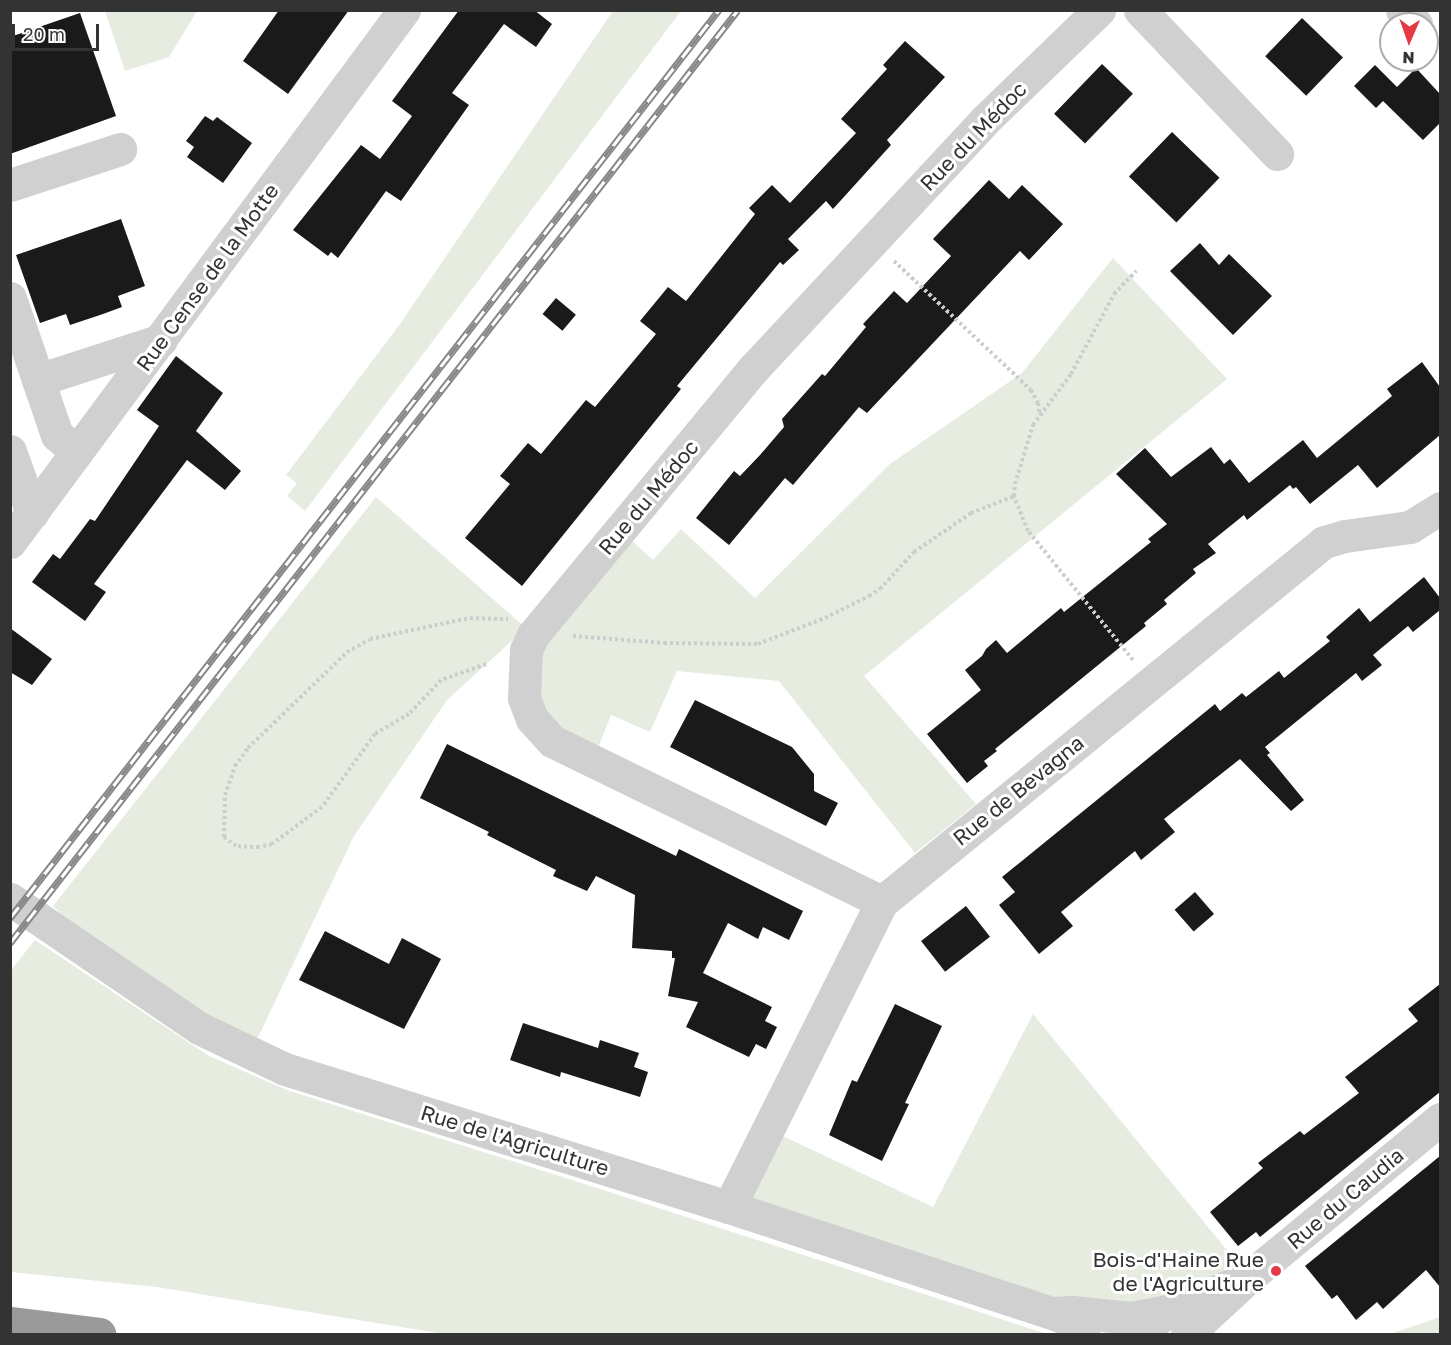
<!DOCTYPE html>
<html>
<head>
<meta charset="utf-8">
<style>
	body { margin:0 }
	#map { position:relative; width:1451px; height:1345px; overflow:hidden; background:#fff; font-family:"Golos Text",sans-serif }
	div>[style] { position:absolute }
	.green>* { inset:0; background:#e6ecdf }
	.building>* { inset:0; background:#1a1a1a; transform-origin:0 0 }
	.path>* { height:4px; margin-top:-2px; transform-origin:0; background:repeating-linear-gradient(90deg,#cdcdcd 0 3px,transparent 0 6px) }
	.minor>* { height:33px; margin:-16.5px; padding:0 16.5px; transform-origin:16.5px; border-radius:16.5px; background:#d0d0d0 }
	.highway>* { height:33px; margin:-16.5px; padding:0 16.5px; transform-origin:16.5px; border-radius:16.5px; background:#9a9a9a }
	.rail>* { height:7px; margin-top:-3.5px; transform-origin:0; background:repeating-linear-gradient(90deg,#fff 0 14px,#888 0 28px); box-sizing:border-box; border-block:2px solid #888 }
	.dots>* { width:16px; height:16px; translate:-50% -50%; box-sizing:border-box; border:3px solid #fff; border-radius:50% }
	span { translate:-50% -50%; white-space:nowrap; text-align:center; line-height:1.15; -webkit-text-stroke:6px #fff; paint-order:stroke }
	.street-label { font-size:21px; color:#333 }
	.poi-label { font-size:21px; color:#333 }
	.right { translate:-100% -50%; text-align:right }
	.frame { position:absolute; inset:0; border:12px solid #333; pointer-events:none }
	.north { position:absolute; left:1379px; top:12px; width:60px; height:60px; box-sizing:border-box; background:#fff; border:2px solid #adadad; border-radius:50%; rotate:182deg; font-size:16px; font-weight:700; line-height:24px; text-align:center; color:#333 }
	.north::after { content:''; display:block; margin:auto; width:21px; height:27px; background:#e63946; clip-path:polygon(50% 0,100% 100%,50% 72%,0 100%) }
	.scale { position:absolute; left:12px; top:24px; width:87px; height:27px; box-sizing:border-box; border:3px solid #333; border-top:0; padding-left:8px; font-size:18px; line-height:21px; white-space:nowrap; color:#333; -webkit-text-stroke:4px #fff; paint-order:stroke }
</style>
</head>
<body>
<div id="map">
	<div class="green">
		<div style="clip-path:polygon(105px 11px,105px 10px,197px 11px,169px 57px,125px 71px)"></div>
		<div style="clip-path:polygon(613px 11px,681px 11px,305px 511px,287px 496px,297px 483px,286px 475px,400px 324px)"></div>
		<div style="clip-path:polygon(1113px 258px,1227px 379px,864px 676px,976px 804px,915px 853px,779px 681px,677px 671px,650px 732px,611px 715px,593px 761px,552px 741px,524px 665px,620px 530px,653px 560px,681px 529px,755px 598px,890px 464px,1022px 373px)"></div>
		<div style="clip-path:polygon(376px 497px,526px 628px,447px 700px,354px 836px,250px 1054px,141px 987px,53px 906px)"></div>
		<div style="clip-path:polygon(35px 940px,209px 1056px,287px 1090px,597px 1188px,1047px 1334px,444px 1334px,157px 1287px,11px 1272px,11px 970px)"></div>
		<div style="clip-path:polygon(1033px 1014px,1249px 1277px,1131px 1318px,729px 1207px,768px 1129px,933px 1207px)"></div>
		<div style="clip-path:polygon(1440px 1317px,1440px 1334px,1390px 1334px)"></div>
	</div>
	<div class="building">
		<div style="clip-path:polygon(279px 10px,349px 10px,288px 94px,243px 61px)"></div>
		<div style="clip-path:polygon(459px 10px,534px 10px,552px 24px,536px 47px,504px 24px,452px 93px,469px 105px,401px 201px,386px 191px,338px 258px,331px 252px,328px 256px,293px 230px,361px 145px,380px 159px,412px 116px,392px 101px)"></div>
		<div style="clip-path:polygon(80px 13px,116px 116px,10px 154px,10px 37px)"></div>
		<div style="left:1302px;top:18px;width:57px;height:53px;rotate:44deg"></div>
		<div style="clip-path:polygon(905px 41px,945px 77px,887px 140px,891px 145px,833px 209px,826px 201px,788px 239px,799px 250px,783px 265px,780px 262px,677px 386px,681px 389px,522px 586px,465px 538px,510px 484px,500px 476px,528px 443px,541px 454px,586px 400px,595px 407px,656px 334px,640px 321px,668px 287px,686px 301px,755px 214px,749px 208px,772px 185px,790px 203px,856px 133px,841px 119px,887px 69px,883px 65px)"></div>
		<div style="left:1102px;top:64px;width:43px;height:69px;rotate:44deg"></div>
		<div style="clip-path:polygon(1375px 65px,1397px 87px,1416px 68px,1440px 94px,1440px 123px,1423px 140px,1383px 101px,1376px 108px,1354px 86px)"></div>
		<div style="clip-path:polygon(205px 116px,213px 121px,217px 117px,252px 143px,223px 183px,187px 157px,194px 147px,186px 141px)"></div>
		<div style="left:1172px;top:132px;width:66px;height:62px;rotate:44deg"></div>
		<div style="clip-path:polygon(989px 180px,1009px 199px,1022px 185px,1063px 224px,1029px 260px,1020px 251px,867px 413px,859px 407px,793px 485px,785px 478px,729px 545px,696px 518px,734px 471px,740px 476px,760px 455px,784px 427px,782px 419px,822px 374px,825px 376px,866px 327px,863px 324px,894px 291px,907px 303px,951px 256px,933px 239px)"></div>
		<div style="clip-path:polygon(121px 219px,145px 286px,118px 296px,122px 307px,103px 314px,70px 325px,66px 314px,40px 323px,16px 255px)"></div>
		<div style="clip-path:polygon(1200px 243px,1219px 265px,1229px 254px,1272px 296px,1233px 335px,1170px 271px)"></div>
		<div style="left:556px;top:298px;width:26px;height:21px;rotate:40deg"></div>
		<div style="clip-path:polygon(176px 356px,223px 393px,196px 431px,241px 471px,225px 490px,187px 460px,94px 584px,106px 592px,85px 621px,32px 582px,53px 554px,60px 559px,90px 519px,95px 521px,159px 426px,137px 410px)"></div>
		<div style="clip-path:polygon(1422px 362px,1440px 387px,1440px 435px,1377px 488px,1358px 465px,1310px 504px,1296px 487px,1293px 489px,1290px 485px,1247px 520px,1244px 515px,1208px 544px,1216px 553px,1193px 569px,1196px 573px,1164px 600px,1167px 604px,1144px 623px,1146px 626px,995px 749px,997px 751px,984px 761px,988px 766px,967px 783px,927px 734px,981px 690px,965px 670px,982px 656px,986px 649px,996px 640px,1007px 653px,1061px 608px,1064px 612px,1151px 542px,1148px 539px,1167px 524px,1116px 474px,1145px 448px,1171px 477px,1211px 447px,1224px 464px,1230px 459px,1249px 483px,1303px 440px,1317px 458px,1392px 396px,1387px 389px)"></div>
		<div style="clip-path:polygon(1424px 577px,1440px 598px,1440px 610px,1413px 632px,1408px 626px,1373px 655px,1382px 665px,1362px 681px,1356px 673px,1265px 747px,1270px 753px,1267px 755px,1304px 800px,1291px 811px,1240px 759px,1164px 819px,1175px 832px,1141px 860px,1135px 851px,1061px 912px,1073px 926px,1039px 954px,999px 905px,1015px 892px,1002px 877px,1215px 704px,1220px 711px,1242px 693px,1246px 697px,1279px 671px,1284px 678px,1330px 641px,1326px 637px,1359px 608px,1370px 622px)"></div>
		<div style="clip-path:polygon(10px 628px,52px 659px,32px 685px,10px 672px)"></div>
		<div style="clip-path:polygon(695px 700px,792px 747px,814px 774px,814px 791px,838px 803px,826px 826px,670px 747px)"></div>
		<div style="clip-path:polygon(447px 744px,676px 856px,679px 849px,803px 911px,789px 940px,763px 927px,758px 939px,728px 923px,703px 973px,772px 1007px,765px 1021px,777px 1027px,766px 1049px,756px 1044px,749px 1057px,686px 1027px,698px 1002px,668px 996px,675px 958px,672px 958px,672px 951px,632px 948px,635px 895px,596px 876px,587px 891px,553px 876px,556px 870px,487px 835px,489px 832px,420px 798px)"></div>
		<div style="left:1195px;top:892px;width:29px;height:27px;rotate:49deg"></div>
		<div style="left:966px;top:906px;width:39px;height:57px;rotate:52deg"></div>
		<div style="clip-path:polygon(325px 931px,389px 964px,402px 938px,441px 959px,404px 1029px,299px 980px)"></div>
		<div style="clip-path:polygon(1440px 984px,1440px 1092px,1260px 1237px,1256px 1232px,1238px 1246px,1210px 1212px,1263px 1168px,1258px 1163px,1300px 1131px,1304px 1135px,1359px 1093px,1345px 1077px,1418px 1021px,1408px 1009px)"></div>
		<div style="clip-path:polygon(895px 1004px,942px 1026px,905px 1103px,909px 1104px,882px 1161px,829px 1135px,852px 1080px,857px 1082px)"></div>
		<div style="clip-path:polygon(523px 1023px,598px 1048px,600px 1040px,639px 1053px,634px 1067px,648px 1072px,640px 1097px,561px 1072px,560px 1077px,510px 1060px)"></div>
		<div style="clip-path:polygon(1440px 1156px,1440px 1287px,1426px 1270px,1383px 1309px,1377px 1302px,1356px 1320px,1337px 1295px,1332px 1299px,1305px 1266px)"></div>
	</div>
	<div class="path">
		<div style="left:894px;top:261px;width:188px;rotate:43.3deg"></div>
		<div style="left:1031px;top:390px;width:15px;rotate:62deg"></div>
		<div style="left:1038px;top:403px;width:12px;rotate:81deg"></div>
		<div style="left:573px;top:636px;width:91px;rotate:4.4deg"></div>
		<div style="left:664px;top:643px;width:94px;rotate:0.6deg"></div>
		<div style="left:758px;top:644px;width:72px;rotate:-21.2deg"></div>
		<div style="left:825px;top:618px;width:49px;rotate:-26.6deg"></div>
		<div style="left:869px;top:596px;width:13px;rotate:-32deg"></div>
		<div style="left:880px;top:589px;width:50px;rotate:-47.4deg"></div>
		<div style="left:914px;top:552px;width:69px;rotate:-34.4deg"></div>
		<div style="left:971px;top:513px;width:46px;rotate:-21.6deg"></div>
		<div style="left:1133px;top:660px;width:166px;rotate:-129.1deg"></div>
		<div style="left:1028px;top:531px;width:38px;rotate:-112deg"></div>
		<div style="left:1014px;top:496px;width:12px;rotate:-85deg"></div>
		<div style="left:1015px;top:484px;width:62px;rotate:-73deg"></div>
		<div style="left:1033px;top:425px;width:64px;rotate:-53.3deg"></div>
		<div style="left:1071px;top:374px;width:91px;rotate:-61.7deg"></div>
		<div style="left:1114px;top:294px;width:32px;rotate:-46deg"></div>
		<div style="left:486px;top:664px;width:48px;rotate:160.4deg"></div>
		<div style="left:441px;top:680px;width:47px;rotate:133.3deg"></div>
		<div style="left:409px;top:714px;width:39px;rotate:150deg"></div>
		<div style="left:375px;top:734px;width:90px;rotate:126deg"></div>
		<div style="left:322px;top:807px;width:62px;rotate:143.5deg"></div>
		<div style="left:272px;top:844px;width:13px;rotate:167deg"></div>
		<div style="left:259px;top:847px;width:23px;rotate:-178deg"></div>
		<div style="left:236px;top:846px;width:15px;rotate:-143deg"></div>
		<div style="left:224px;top:837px;width:42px;rotate:-88.6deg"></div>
		<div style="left:225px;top:795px;width:31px;rotate:-71deg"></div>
		<div style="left:235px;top:766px;width:22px;rotate:-54deg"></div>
		<div style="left:248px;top:748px;width:138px;rotate:-44.1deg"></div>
		<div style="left:347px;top:652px;width:26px;rotate:-29deg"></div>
		<div style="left:370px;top:639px;width:102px;rotate:-11.9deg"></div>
		<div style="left:470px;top:618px;width:38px;rotate:2deg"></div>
	</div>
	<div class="minor">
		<div style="left:1140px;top:10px;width:199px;rotate:46.4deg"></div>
		<div style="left:1402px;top:10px;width:20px;rotate:45deg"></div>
		<div style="left:10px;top:185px;width:116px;rotate:-18.1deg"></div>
		<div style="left:10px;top:298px;width:145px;rotate:71.1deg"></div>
		<div style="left:57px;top:435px;width:26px;rotate:40deg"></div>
		<div style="left:38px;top:380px;width:129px;rotate:-18deg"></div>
		<div style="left:10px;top:451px;width:66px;rotate:70.5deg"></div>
		<div style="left:10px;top:542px;width:662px;rotate:-53.48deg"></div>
		<div style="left:10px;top:899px;width:229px;rotate:34.3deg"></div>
		<div style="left:199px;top:1028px;width:95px;rotate:25.5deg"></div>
		<div style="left:285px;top:1069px;width:465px;rotate:17.3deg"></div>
		<div style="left:729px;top:1207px;width:340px;rotate:18.2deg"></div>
		<div style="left:1052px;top:1313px;width:16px;rotate:22deg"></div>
		<div style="left:1067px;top:1319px;width:22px;rotate:43deg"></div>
		<div style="left:882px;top:902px;width:367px;rotate:-154deg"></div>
		<div style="left:552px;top:741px;width:30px;rotate:-132deg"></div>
		<div style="left:532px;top:719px;width:22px;rotate:-111deg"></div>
		<div style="left:524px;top:698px;width:48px;rotate:-87.6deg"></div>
		<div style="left:526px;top:650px;width:17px;rotate:-65deg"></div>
		<div style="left:533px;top:635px;width:347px;rotate:-50.4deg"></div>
		<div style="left:754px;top:368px;width:338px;rotate:-47deg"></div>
		<div style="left:984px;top:121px;width:160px;rotate:-44deg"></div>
		<div style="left:729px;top:1207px;width:341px;rotate:-63.4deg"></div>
		<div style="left:882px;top:902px;width:570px;rotate:-39.16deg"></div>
		<div style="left:1324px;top:542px;width:22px;rotate:-16deg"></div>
		<div style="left:1345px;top:536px;width:66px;rotate:-7.9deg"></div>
		<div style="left:1410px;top:527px;width:36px;rotate:-32deg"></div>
		<div style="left:1053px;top:1313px;width:19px;rotate:-3deg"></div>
		<div style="left:1072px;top:1312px;width:59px;rotate:5.8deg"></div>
		<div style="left:1131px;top:1318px;width:36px;rotate:-11deg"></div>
		<div style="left:1139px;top:1334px;width:36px;rotate:-39deg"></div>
		<div style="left:1167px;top:1311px;width:69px;rotate:-22.1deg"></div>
		<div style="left:1187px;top:1334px;width:84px;rotate:-42.6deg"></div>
		<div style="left:1249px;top:1277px;width:248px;rotate:-39.6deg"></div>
	</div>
	<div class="highway">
		<div style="left:10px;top:1323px;width:90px;rotate:7deg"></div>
	</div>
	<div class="rail">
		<div style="left:10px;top:918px;width:1152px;rotate:-52.02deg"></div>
		<div style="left:10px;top:943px;width:1183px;rotate:-52.04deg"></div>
	</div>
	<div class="dots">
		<div style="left:1276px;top:1271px;background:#e63946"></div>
	</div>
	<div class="street-label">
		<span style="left:973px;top:136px;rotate:-46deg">Rue du Médoc</span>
		<span style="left:207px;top:277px;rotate:-54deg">Rue Cense de la Motte</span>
		<span style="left:648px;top:497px;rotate:-50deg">Rue du Médoc</span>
		<span style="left:1018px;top:790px;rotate:-39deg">Rue de Bevagna</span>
		<span style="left:515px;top:1140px;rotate:17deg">Rue de l'Agriculture</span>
		<span style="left:1345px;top:1198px;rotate:-40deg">Rue du Caudia</span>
	</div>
	<div class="poi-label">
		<span class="right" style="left:1264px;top:1271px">Bois-d'Haine Rue<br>de l'Agriculture</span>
	</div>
	<div class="frame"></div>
	<div class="north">N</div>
	<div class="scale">20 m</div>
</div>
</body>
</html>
